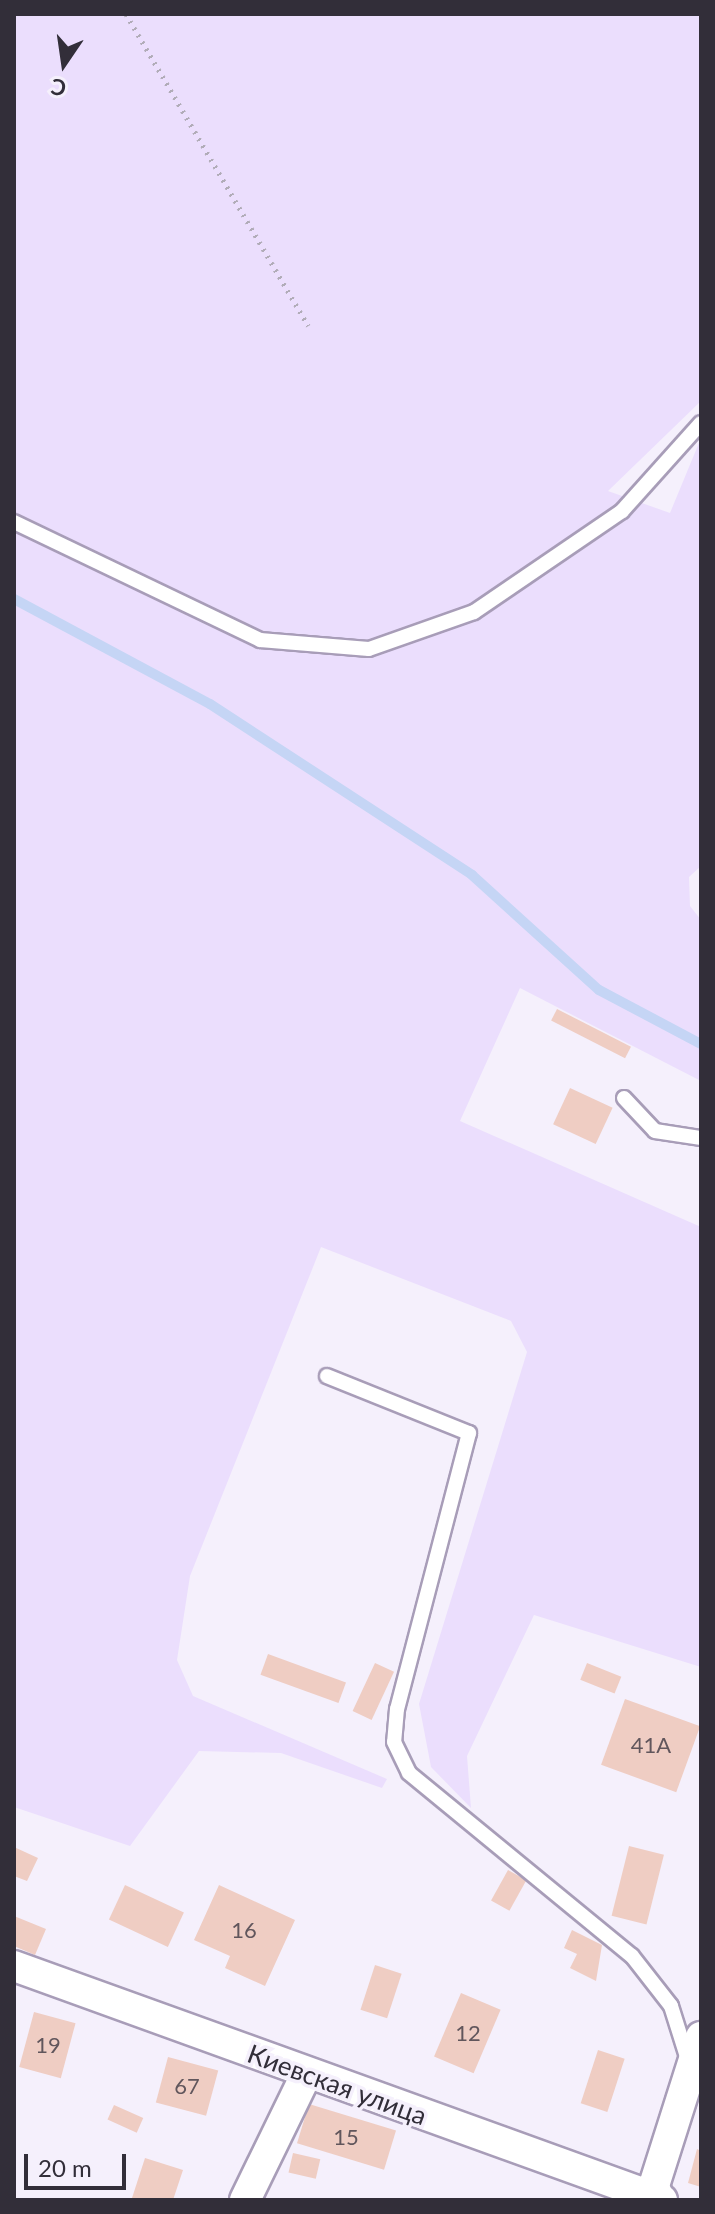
<!DOCTYPE html>
<html>
<head>
<meta charset="utf-8">
<style>
	body { margin:0 }
	#map { position:relative; width:715px; height:2214px; overflow:hidden; background:#f5f0fc; font-family:Lato,sans-serif }
	div>[style] { position:absolute }
	.green>* { inset:0; background:#ebdefd }
	.stream>* { height:10px; margin:-5px; padding:0 5px; transform-origin:5px; border-radius:5px; background:#c5d5f5 }
	.building>* { inset:0; background:#efcdc3; transform-origin:0 0 }
	.path>* { height:5px; margin-top:-2.5px; transform-origin:0; background:repeating-linear-gradient(90deg,#b1acb8 0 2px,transparent 0 8px) }
	.roads { filter:drop-shadow(2px 0 #a89db8) drop-shadow(-2px 0 #a89db8) drop-shadow(0 2px #a89db8) drop-shadow(0 -2px #a89db8) }
	.lane>* { height:14px; margin:-7px; padding:0 7px; transform-origin:7px; border-radius:7px; background:#fff }
	.street>* { height:30px; margin:-15px; padding:0 15px; transform-origin:15px; border-radius:15px; background:#fff }
	.secondary>* { height:42px; margin:-21px; padding:0 21px; transform-origin:21px; border-radius:21px; background:#fff }
	span { translate:-50% -50%; white-space:nowrap; text-align:center; line-height:1.15; -webkit-text-stroke:7px #f5f0fc; paint-order:stroke }
	.number-label { font-size:22px; color:#61565c }
	.number-label span { -webkit-text-stroke-width:0 }
	.street-label { font-size:26px; color:#322e39 }
	.frame { position:absolute; inset:0; border:16px solid #322e39; pointer-events:none }
	.north { position:absolute; left:24px; top:24px; width:80px; height:80px; -webkit-text-stroke:6px #f5f0fc; paint-order:stroke; rotate:193deg; font-size:22px; font-weight:700; line-height:32px; text-align:center; color:#322e39 }
	.north::after { content:''; display:block; margin:auto; width:28px; height:36px; background:#322e39; clip-path:polygon(50% 0,100% 100%,50% 72%,0 100%) }
	.scale { position:absolute; left:24px; top:2154px; width:102px; height:36px; box-sizing:border-box; border:4px solid #322e39; border-top:0; padding-left:10px; font-size:24px; line-height:28px; white-space:nowrap; color:#322e39; -webkit-text-stroke:6px #f5f0fc; paint-order:stroke }
</style>
</head>
<body>
<div id="map">
	<div class="green">
		<div style="clip-path:polygon(14px 14px,701px 14px,701px 401px,608px 491px,670px 513px,701px 438px,701px 866px,689px 877px,690px 906px,701px 920px,701px 1081px,520px 988px,460px 1121px,701px 1227px,701px 1667px,534px 1615px,467px 1756px,471px 1808px,431px 1767px,419px 1704px,527px 1352px,511px 1321px,321px 1247px,190px 1576px,177px 1660px,193px 1696px,387px 1779px,382px 1788px,281px 1753px,199px 1751px,130px 1846px,14px 1807px)"></div>
	</div>
	<div class="stream">
		<div style="left:14px;top:599px;width:222px;rotate:28.2deg"></div>
		<div style="left:210px;top:704px;width:313px;rotate:33.1deg"></div>
		<div style="left:472px;top:875px;width:171px;rotate:42.2deg"></div>
		<div style="left:599px;top:990px;width:115px;rotate:27.9deg"></div>
	</div>
	<div class="building">
		<div style="left:557px;top:1009px;width:83px;height:13px;rotate:27deg"></div>
		<div style="left:570px;top:1088px;width:47px;height:40px;rotate:25deg"></div>
		<div style="left:268px;top:1654px;width:83px;height:22px;rotate:20deg"></div>
		<div style="left:375px;top:1663px;width:21px;height:53px;rotate:25deg"></div>
		<div style="left:587px;top:1663px;width:37px;height:18px;rotate:22deg"></div>
		<div style="left:625px;top:1699px;width:80px;height:70px;rotate:20deg"></div>
		<div style="left:629px;top:1846px;width:36px;height:72px;rotate:14deg"></div>
		<div style="clip-path:polygon(14px 1847px,38px 1858px,27px 1881px,14px 1876px)"></div>
		<div style="left:508px;top:1870px;width:21px;height:35px;rotate:29deg"></div>
		<div style="left:125px;top:1885px;width:65px;height:38px;rotate:25deg"></div>
		<div style="clip-path:polygon(219px 1885px,295px 1920px,265px 1986px,225px 1968px,230px 1956px,194px 1940px)"></div>
		<div style="clip-path:polygon(14px 1916px,46px 1929px,35px 1955px,14px 1946px)"></div>
		<div style="clip-path:polygon(572px 1930px,602px 1945px,596px 1981px,570px 1968px,577px 1954px,564px 1948px)"></div>
		<div style="left:375px;top:1965px;width:28px;height:47px;rotate:18deg"></div>
		<div style="left:461px;top:1993px;width:43px;height:69px;rotate:23deg"></div>
		<div style="left:34px;top:2012px;width:43px;height:57px;rotate:15deg"></div>
		<div style="left:598px;top:2050px;width:28px;height:56px;rotate:18deg"></div>
		<div style="left:168px;top:2057px;width:52px;height:47px;rotate:15deg"></div>
		<div style="left:309px;top:2104px;width:91px;height:41px;rotate:17deg"></div>
		<div style="left:114px;top:2105px;width:32px;height:16px;rotate:24deg"></div>
		<div style="clip-path:polygon(697px 2149px,701px 2151px,701px 2187px,688px 2183px)"></div>
		<div style="left:293px;top:2153px;width:28px;height:20px;rotate:13deg"></div>
		<div style="clip-path:polygon(145px 2158px,183px 2170px,173px 2200px,132px 2198px)"></div>
	</div>
	<div class="path">
		<div style="left:126px;top:14px;width:361px;rotate:59.7deg"></div>
	</div>
	<div class="roads">
		<div class="lane">
			<div style="left:14px;top:522px;width:273px;rotate:25.6deg"></div>
			<div style="left:260px;top:640px;width:109px;rotate:4.7deg"></div>
			<div style="left:369px;top:649px;width:111px;rotate:-19.4deg"></div>
			<div style="left:474px;top:612px;width:179px;rotate:-34.3deg"></div>
			<div style="left:622px;top:511px;width:118px;rotate:-48.1deg"></div>
			<div style="left:624px;top:1098px;width:45px;rotate:46.8deg"></div>
			<div style="left:655px;top:1131px;width:47px;rotate:8.7deg"></div>
			<div style="left:327px;top:1376px;width:153px;rotate:21.9deg"></div>
			<div style="left:469px;top:1433px;width:285px;rotate:104.6deg"></div>
			<div style="left:397px;top:1709px;width:33px;rotate:95deg"></div>
			<div style="left:394px;top:1742px;width:34px;rotate:64deg"></div>
			<div style="left:409px;top:1773px;width:288px;rotate:39.4deg"></div>
			<div style="left:632px;top:1956px;width:63px;rotate:52deg"></div>
			<div style="left:671px;top:2006px;width:57px;rotate:72.5deg"></div>
		</div>
		<div class="street">
			<div style="left:14px;top:1966px;width:689px;rotate:19.86deg"></div>
			<div style="left:651px;top:2195px;width:166px;rotate:-72.4deg"></div>
			<div style="left:245px;top:2200px;width:139px;rotate:-64deg"></div>
		</div>
		<div class="secondary">
			<div style="left:650px;top:2200px;width:5px;rotate:-79deg"></div>
		</div>
	</div>
	<div class="number-label">
		<span style="left:651px;top:1745px">41А</span>
		<span style="left:244px;top:1930px">16</span>
		<span style="left:468px;top:2033px">12</span>
		<span style="left:48px;top:2045px">19</span>
		<span style="left:187px;top:2086px">67</span>
		<span style="left:346px;top:2137px">15</span>
	</div>
	<div class="street-label">
		<span style="left:337px;top:2085px;rotate:20deg">Киевская улица</span>
	</div>
	<div class="frame"></div>
	<div class="north">С</div>
	<div class="scale">20 m</div>
</div>
</body>
</html>
